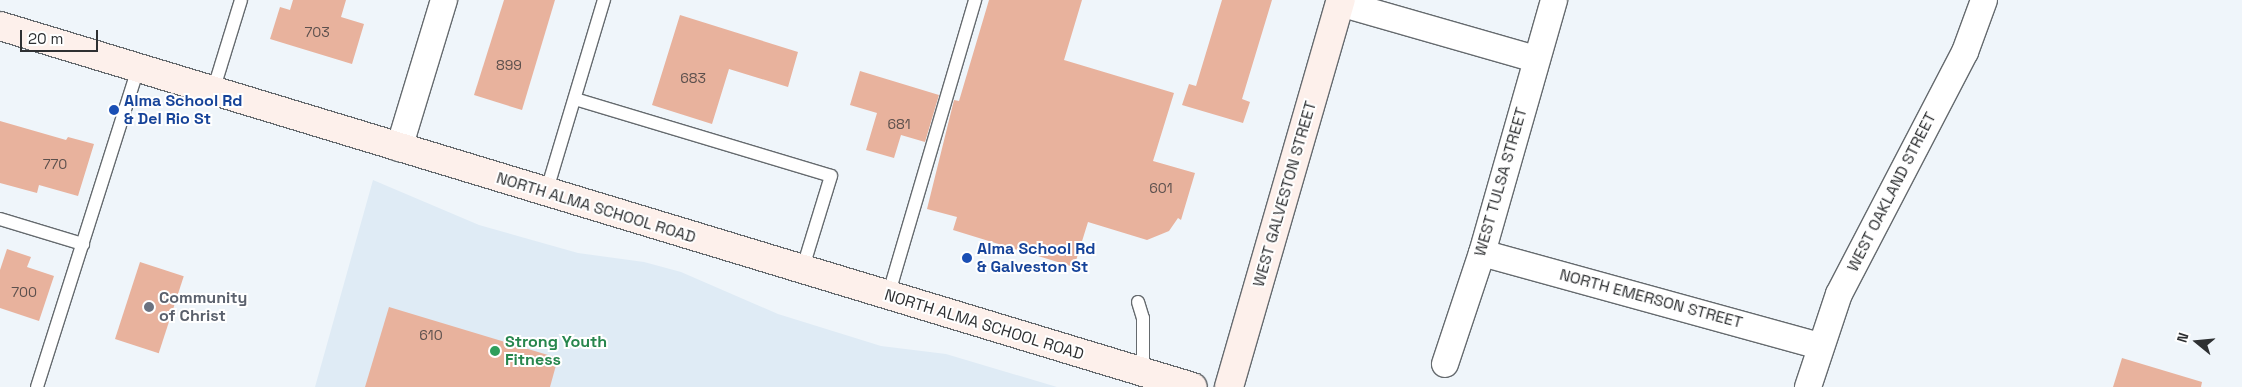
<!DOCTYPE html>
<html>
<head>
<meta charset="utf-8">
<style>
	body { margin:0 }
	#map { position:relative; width:2242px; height:387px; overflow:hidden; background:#eff5fa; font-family:"Space Grotesk",sans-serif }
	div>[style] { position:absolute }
	.built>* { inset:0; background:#dfebf5 }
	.building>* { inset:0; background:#e8b29d; transform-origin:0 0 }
	.roads { filter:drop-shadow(1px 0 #656a6e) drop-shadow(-1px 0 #656a6e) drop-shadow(0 1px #656a6e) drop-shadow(0 -1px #656a6e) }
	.lane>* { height:12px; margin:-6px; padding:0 6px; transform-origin:6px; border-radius:6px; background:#fff }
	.street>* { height:26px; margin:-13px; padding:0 13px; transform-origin:13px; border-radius:13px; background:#fff }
	.secondary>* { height:28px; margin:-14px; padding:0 14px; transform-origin:14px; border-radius:14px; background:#fdf0eb }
	.dots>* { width:14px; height:14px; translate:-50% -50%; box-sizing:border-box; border:2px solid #fff; border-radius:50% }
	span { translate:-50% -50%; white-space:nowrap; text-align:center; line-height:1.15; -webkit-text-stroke:4px #fff; paint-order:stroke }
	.number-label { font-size:14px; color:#5c504d }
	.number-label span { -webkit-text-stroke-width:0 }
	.transit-label { font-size:16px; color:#164399; font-weight:700 }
	.left { translate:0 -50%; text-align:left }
	.street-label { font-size:16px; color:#2e3032 }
	.worship-label { font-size:16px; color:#5b616d; font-weight:700 }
	.leisure-label { font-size:16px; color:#27864d; font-weight:700 }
	.north { position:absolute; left:2172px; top:317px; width:50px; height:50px; -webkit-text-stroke:4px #fff; paint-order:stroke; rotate:287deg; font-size:14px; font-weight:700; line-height:20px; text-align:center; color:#2e3032 }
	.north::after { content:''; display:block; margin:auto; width:18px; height:22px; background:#2e3032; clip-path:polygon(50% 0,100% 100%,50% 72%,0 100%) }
	.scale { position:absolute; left:20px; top:30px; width:78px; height:22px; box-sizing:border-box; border:2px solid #2e3032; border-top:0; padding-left:6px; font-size:15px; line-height:18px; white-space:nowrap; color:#2e3032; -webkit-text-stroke:4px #fff; paint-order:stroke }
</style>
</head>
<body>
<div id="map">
	<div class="built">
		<div style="clip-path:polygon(373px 180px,479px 225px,578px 253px,644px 262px,681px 272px,778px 314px,881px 346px,946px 354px,1057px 387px,315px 387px)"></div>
	</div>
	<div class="building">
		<div style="clip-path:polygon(293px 0,346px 0,341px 17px,364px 24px,352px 64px,270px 39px,280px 7px,290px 10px)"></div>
		<div style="clip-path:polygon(504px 0,555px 0,522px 110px,474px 95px)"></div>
		<div style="clip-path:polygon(989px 0,1082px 0,1064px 60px,1174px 93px,1153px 161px,1195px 173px,1181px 220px,1178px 218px,1169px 231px,1147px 240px,1088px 222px,1074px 267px,953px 230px,957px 217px,927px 209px,954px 100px,959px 101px)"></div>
		<div style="clip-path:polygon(1222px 0,1272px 0,1242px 99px,1250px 102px,1243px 123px,1182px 105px,1189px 84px,1196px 86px)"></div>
		<div style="clip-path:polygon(680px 15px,798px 52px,788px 87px,729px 69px,712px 124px,652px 105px)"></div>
		<div style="clip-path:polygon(860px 71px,939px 95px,925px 142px,901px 135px,894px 158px,866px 150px,877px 113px,850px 105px)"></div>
		<div style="clip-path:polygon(0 121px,66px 140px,68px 137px,94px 144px,78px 196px,39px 185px,37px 193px,0 183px)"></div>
		<div style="clip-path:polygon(7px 249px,31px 257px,27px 267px,54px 276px,39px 321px,0 308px,0 270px)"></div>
		<div style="left:140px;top:262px;width:46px;height:81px;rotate:18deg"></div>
		<div style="clip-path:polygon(389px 307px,558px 358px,550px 387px,365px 387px)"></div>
		<div style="clip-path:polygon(2122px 358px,2202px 382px,2201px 387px,2113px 387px)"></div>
	</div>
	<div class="roads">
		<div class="lane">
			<div style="left:213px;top:91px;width:95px;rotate:-72.9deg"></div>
			<div style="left:575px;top:99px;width:267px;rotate:16.7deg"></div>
			<div style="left:831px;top:176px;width:98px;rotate:107.1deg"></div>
			<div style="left:546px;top:193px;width:202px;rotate:-73.3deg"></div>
			<div style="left:0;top:219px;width:87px;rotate:16.8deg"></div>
			<div style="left:888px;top:296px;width:309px;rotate:-73.6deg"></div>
			<div style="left:1138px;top:302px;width:17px;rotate:73deg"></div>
			<div style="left:1143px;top:318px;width:55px;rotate:90deg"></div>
			<div style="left:37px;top:387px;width:334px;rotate:-72.4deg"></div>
		</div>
		<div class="street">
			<div style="left:1340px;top:3px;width:203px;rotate:16deg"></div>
			<div style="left:399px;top:148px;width:155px;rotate:-73.1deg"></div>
			<div style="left:1482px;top:253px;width:351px;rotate:15.4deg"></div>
			<div style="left:1445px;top:364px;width:117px;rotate:-71.6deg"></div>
			<div style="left:1482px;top:253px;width:263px;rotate:-74.1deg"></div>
			<div style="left:1808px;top:387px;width:98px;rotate:-71.6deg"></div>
			<div style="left:1839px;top:294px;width:273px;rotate:-62.5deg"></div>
			<div style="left:1965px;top:52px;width:55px;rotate:-69.9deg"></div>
		</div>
		<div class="secondary">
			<div style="left:0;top:26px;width:1246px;rotate:16.84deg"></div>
			<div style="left:1229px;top:387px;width:403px;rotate:-73.9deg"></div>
		</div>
	</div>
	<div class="dots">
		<div style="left:114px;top:110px;background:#1a4fb4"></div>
		<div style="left:967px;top:258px;background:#1a4fb4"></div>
		<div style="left:149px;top:307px;background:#6b7280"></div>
		<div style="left:495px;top:351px;background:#2e9e5b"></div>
	</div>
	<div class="number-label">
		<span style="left:317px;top:32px">703</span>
		<span style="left:509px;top:65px">899</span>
		<span style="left:693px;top:78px">683</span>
		<span style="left:899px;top:124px">681</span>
		<span style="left:55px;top:164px">770</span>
		<span style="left:1161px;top:188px">601</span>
		<span style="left:24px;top:292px">700</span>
		<span style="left:431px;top:335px">610</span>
	</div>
	<div class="transit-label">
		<span class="left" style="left:124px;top:110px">Alma School Rd<br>&amp; Del Rio St</span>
		<span class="left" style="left:977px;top:258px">Alma School Rd<br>&amp; Galveston St</span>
	</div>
	<div class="street-label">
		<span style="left:1501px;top:182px;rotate:-74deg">WEST TULSA STREET</span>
		<span style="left:1892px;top:192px;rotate:-63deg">WEST OAKLAND STREET</span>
		<span style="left:1285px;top:194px;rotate:-74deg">WEST GALVESTON STREET</span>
		<span style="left:596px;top:208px;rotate:17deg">NORTH ALMA SCHOOL ROAD</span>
		<span style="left:1651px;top:299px;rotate:15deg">NORTH EMERSON STREET</span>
		<span style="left:984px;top:325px;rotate:17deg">NORTH ALMA SCHOOL ROAD</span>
	</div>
	<div class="worship-label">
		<span class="left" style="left:159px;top:307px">Community<br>of Christ</span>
	</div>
	<div class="leisure-label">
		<span class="left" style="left:505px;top:351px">Strong Youth<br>Fitness</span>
	</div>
	<div class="north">N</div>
	<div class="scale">20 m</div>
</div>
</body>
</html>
